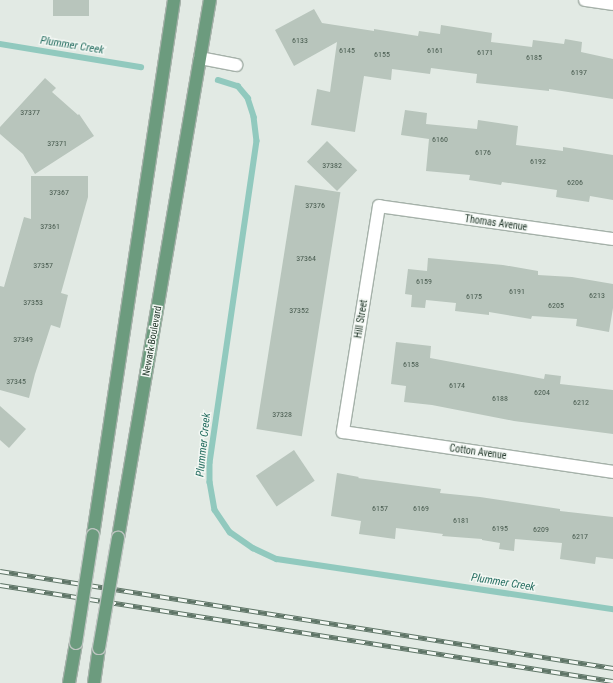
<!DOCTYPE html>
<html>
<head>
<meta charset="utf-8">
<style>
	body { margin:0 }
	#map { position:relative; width:613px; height:683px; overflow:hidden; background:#e2eae4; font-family:"Roboto Condensed",sans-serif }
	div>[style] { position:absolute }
	.stream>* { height:5.5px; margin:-2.75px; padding:0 2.75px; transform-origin:2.75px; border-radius:2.75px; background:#91c9be }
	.building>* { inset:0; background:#b8c5bc; transform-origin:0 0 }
	.roads { filter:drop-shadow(1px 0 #a5b1a9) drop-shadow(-1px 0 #a5b1a9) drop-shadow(0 1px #a5b1a9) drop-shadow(0 -1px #a5b1a9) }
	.minor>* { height:12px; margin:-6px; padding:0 6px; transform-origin:6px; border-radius:6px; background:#fff }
	.major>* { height:12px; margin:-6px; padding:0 6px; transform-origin:6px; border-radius:6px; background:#6c9b7e }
	.rail>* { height:4.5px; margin-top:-2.25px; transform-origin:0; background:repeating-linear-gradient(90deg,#f2f7f3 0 9px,#5f7567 0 18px); box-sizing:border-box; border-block:1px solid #5f7567 }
	.bridges { filter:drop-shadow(1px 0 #bdc4c0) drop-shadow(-1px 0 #bdc4c0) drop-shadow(0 1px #bdc4c0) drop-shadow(0 -1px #bdc4c0) }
	.major-bridge>* { height:12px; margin:-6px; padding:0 6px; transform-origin:6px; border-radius:6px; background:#6c9b7e }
	span { translate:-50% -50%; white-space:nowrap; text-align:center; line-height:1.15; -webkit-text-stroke:3px #f2f7f3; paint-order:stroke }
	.number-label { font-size:8px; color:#495c50 }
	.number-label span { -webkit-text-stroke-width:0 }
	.street-label { font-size:10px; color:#24392c }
	.water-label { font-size:11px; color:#266e61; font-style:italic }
</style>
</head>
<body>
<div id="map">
	<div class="stream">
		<div style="left:0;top:44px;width:143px;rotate:9.3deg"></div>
		<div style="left:218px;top:80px;width:21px;rotate:17deg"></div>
		<div style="left:238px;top:86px;width:16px;rotate:50deg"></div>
		<div style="left:248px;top:98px;width:20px;rotate:72deg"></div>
		<div style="left:254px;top:117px;width:24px;rotate:83deg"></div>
		<div style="left:257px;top:141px;width:325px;rotate:98.3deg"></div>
		<div style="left:210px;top:463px;width:19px;rotate:90deg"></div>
		<div style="left:210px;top:482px;width:28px;rotate:80deg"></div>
		<div style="left:215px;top:510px;width:27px;rotate:56deg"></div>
		<div style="left:230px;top:532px;width:28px;rotate:35deg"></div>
		<div style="left:253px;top:548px;width:26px;rotate:25deg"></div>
		<div style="left:277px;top:559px;width:340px;rotate:8.5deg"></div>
	</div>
	<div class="building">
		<div style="left:53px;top:0;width:36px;height:16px"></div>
		<div style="clip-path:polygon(314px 9px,322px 23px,374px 31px,374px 29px,418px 36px,419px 31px,440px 34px,441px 25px,492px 33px,491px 42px,532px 47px,533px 40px,564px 44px,565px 39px,582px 42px,581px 52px,613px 59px,613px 99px,549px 89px,549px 91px,476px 83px,477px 74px,431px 68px,430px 74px,392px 69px,391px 80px,364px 76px,355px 132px,311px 125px,317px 89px,330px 92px,337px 42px,294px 66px,275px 30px)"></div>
		<div style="clip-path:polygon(45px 78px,56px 88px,52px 92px,78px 115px,79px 114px,94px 136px,35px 174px,23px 154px,0 134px,0 127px)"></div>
		<div style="clip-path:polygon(405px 110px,427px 113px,426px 124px,477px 129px,478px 120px,518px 126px,516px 145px,563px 151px,563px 147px,613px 155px,613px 200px,590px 196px,589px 202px,556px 197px,557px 190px,502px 182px,501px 185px,469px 180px,470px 175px,426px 171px,429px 139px,401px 135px)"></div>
		<div style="left:327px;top:141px;width:42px;height:29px;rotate:44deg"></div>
		<div style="clip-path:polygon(31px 176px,88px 176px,88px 197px,61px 293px,68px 295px,60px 328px,51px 325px,35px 374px,29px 398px,0 390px,0 286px,4px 287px,24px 217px,31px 219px)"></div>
		<div style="left:295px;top:185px;width:46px;height:247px;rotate:9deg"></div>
		<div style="clip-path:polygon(428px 258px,503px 265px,538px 271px,538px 275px,572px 277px,613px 284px,613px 308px,609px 332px,576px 326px,577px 319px,532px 316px,531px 319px,489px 312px,489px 315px,455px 311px,456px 303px,426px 300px,425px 308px,411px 307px,412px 295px,405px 294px,408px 269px,427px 271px)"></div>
		<div style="clip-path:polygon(396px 342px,431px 346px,430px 358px,544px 379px,545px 374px,561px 376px,560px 384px,613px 390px,613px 434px,514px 421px,432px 405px,404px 402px,406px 386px,391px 384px)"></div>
		<div style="clip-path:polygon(0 406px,26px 429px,9px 448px,0 440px)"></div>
		<div style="left:294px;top:450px;width:37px;height:46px;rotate:56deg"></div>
		<div style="clip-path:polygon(337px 473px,359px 477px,358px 478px,441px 489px,440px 493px,480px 497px,560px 509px,560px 511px,613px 517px,613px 559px,596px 557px,595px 564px,560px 559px,562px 543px,515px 539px,514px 551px,499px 549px,500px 543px,482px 540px,482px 539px,442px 536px,443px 534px,396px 528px,395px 539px,359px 534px,361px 521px,331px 516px)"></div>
	</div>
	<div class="roads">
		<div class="minor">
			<div style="left:585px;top:0;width:28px;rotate:8deg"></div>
			<div style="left:200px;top:58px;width:37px;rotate:11deg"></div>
			<div style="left:613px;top:239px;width:236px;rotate:-172deg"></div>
			<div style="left:379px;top:206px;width:229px;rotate:99.1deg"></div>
			<div style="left:343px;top:432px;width:273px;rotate:8.4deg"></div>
		</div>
		<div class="major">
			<div style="left:93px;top:535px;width:541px;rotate:-81.39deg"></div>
			<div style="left:118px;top:538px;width:546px;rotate:-80.3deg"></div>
			<div style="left:69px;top:683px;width:41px;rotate:-80.1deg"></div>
			<div style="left:94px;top:683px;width:35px;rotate:-82deg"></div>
		</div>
	</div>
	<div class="rail">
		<div style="left:0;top:571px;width:621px;rotate:8.99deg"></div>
		<div style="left:0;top:585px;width:620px;rotate:8.9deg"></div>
	</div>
	<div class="bridges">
		<div class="major-bridge">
			<div style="left:76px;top:643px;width:109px;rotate:-81.1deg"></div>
			<div style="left:99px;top:648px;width:112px;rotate:-80.2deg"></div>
		</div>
	</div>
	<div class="number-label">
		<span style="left:300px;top:41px">6133</span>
		<span style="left:347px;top:51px">6145</span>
		<span style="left:435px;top:51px">6161</span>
		<span style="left:485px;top:53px">6171</span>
		<span style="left:382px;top:55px">6155</span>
		<span style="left:534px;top:58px">6185</span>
		<span style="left:579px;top:73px">6197</span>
		<span style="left:30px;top:113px">37377</span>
		<span style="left:440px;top:140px">6160</span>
		<span style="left:57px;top:144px">37371</span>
		<span style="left:483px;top:153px">6176</span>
		<span style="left:538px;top:162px">6192</span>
		<span style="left:332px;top:166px">37382</span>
		<span style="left:575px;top:183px">6206</span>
		<span style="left:59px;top:193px">37367</span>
		<span style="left:315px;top:206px">37376</span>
		<span style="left:50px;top:227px">37361</span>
		<span style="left:306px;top:259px">37364</span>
		<span style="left:43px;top:266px">37357</span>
		<span style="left:424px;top:282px">6159</span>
		<span style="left:517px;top:292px">6191</span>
		<span style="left:597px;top:296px">6213</span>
		<span style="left:474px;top:297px">6175</span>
		<span style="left:33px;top:303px">37353</span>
		<span style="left:556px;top:306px">6205</span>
		<span style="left:299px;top:311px">37352</span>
		<span style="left:23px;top:340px">37349</span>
		<span style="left:411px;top:365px">6158</span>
		<span style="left:16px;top:382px">37345</span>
		<span style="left:457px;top:386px">6174</span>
		<span style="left:542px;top:393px">6204</span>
		<span style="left:500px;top:399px">6188</span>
		<span style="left:581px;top:403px">6212</span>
		<span style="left:282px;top:415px">37328</span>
		<span style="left:380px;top:509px">6157</span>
		<span style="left:421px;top:509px">6169</span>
		<span style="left:461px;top:521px">6181</span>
		<span style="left:500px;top:529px">6195</span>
		<span style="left:541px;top:530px">6209</span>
		<span style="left:580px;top:537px">6217</span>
	</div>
	<div class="street-label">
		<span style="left:496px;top:223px;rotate:8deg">Thomas Avenue</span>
		<span style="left:361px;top:319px;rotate:-81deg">Hill Street</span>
		<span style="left:152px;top:341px;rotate:-80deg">Newark Boulevard</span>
		<span style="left:478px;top:452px;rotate:8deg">Cotton Avenue</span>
	</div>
	<div class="water-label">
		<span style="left:72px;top:46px;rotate:9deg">Plummer Creek</span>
		<span style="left:204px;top:445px;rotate:-84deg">Plummer Creek</span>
		<span style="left:503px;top:583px;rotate:9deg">Plummer Creek</span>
	</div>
</div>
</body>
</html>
